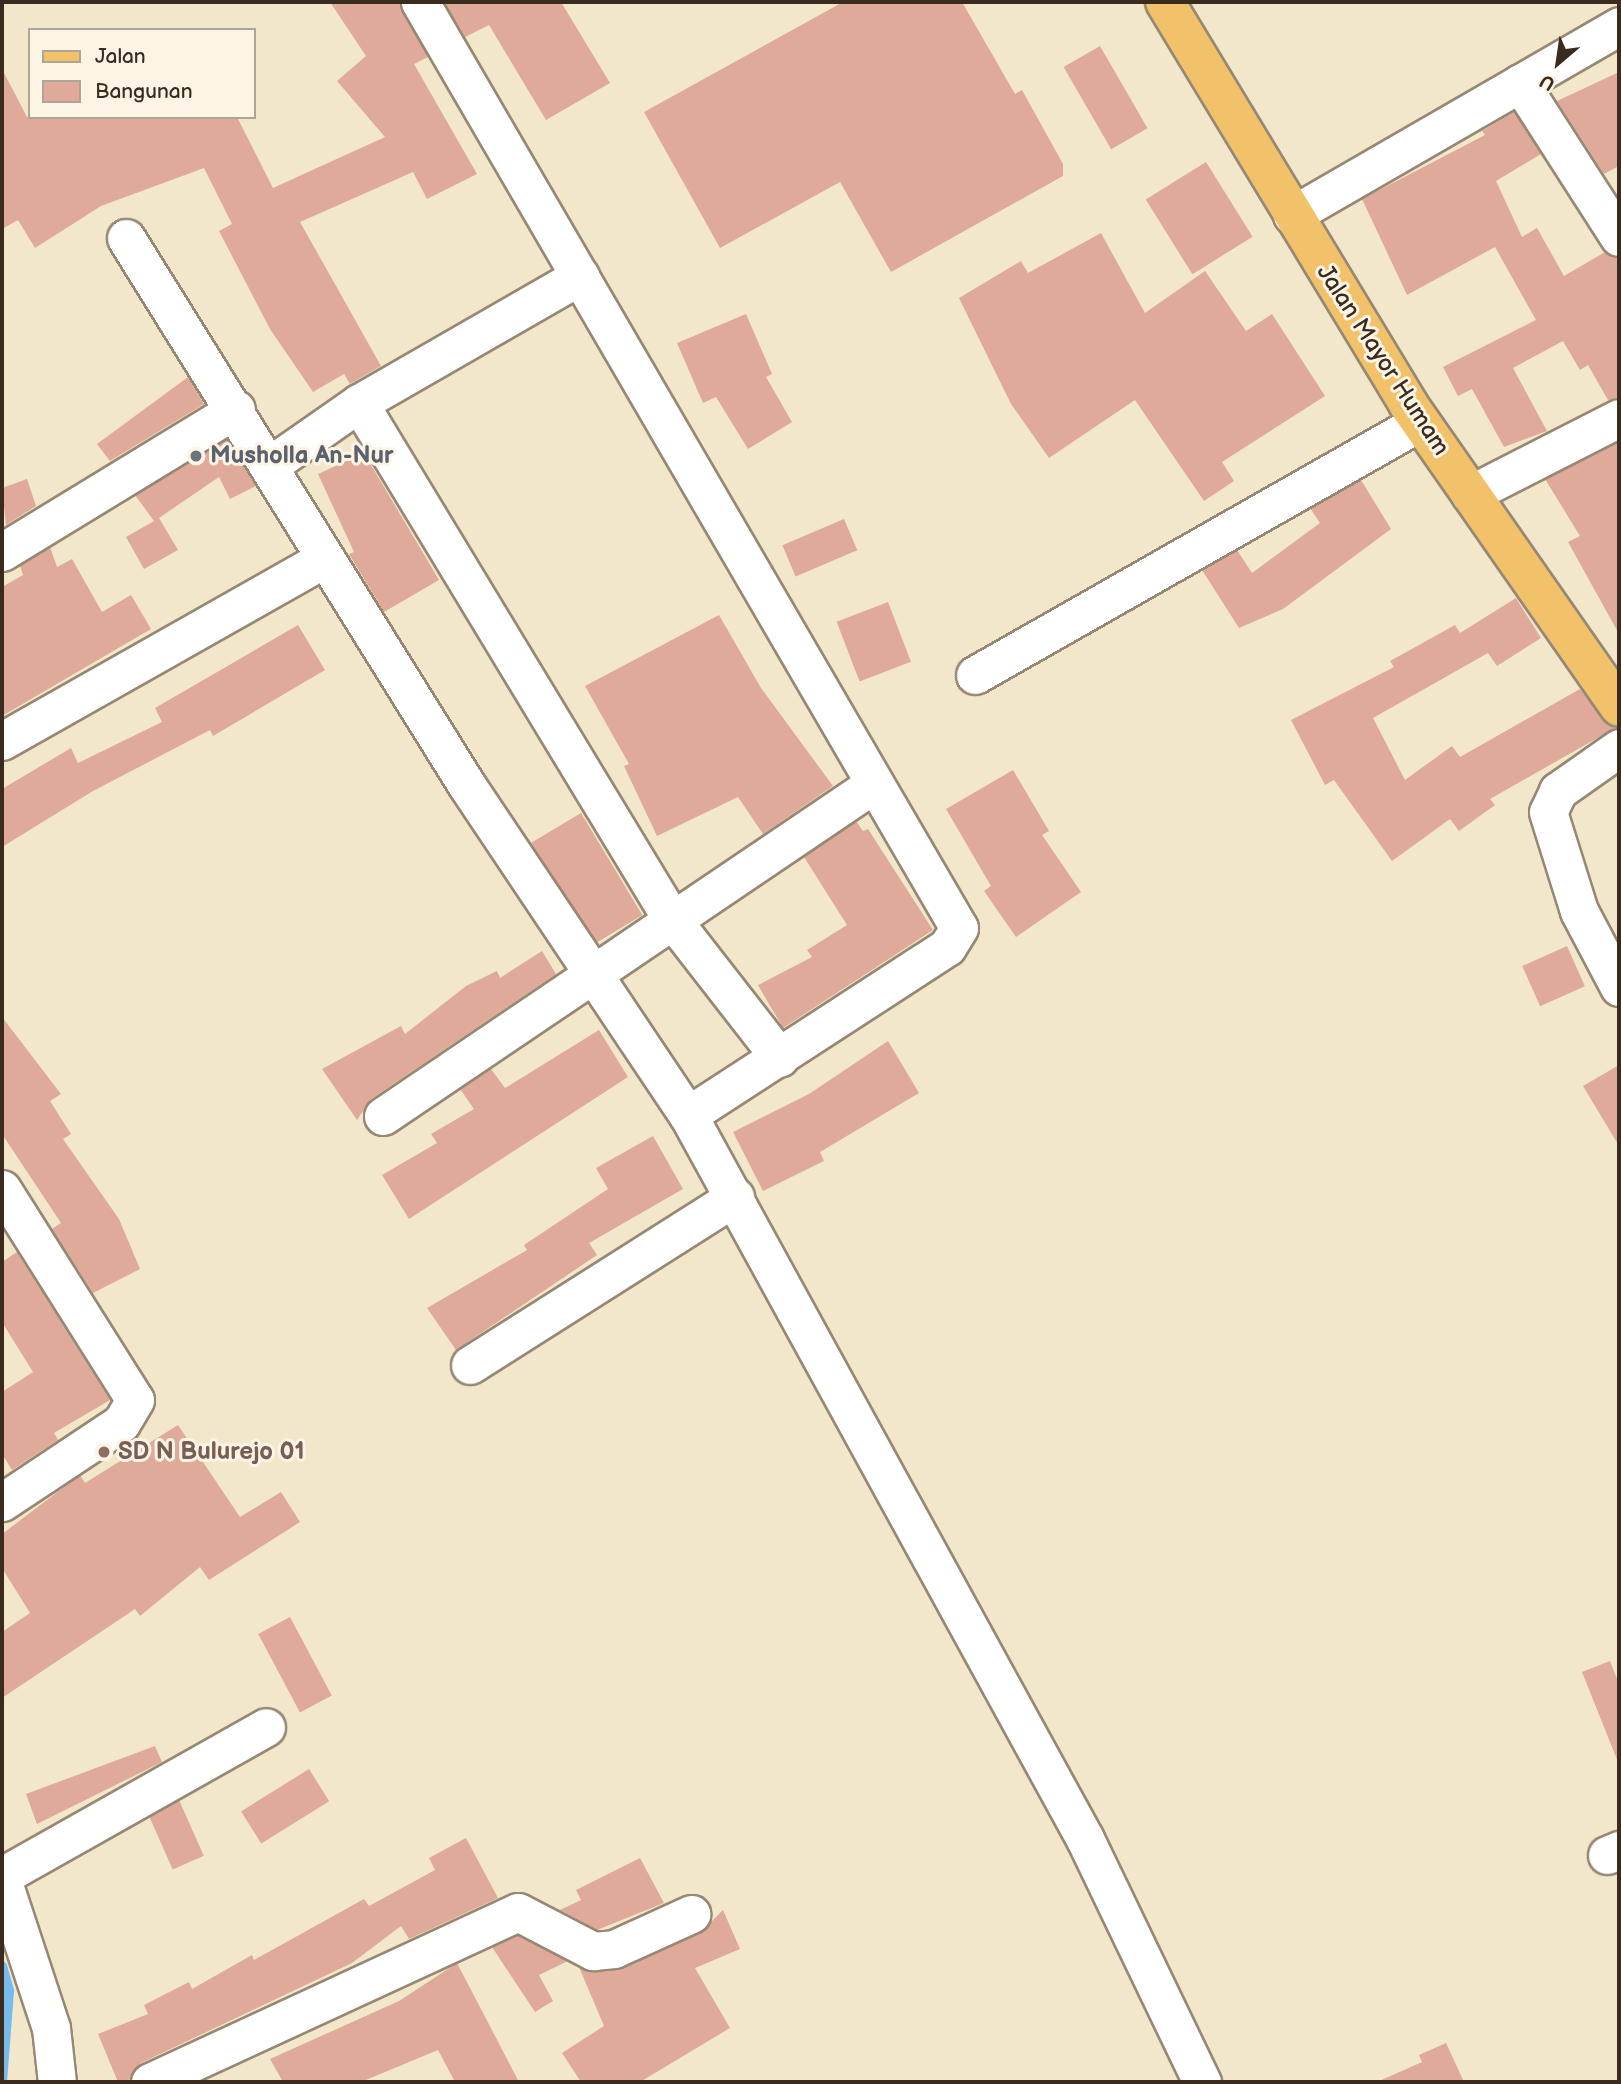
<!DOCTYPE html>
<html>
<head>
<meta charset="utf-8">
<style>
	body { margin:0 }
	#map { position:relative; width:1621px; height:2084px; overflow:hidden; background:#f2e7ca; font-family:"Balsamiq Sans",sans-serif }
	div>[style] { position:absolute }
	.stream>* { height:10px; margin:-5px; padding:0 5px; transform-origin:5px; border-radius:5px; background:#77baec }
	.building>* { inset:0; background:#dfaa99; transform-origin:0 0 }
	.roads { filter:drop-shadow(2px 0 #968874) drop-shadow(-2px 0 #968874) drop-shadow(0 2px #968874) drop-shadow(0 -2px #968874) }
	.minor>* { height:37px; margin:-18.5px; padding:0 18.5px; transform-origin:18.5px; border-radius:18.5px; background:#fff }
	.major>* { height:38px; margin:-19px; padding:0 19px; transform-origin:19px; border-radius:19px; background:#f2c26a }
	.dots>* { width:19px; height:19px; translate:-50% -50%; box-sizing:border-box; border:4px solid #fcf5e5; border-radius:50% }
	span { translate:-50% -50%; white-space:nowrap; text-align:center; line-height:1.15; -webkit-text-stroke:6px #fcf5e5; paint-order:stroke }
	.street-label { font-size:24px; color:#3b2a1e }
	.worship-label { font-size:24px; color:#5b616d; font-weight:700 }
	.left { translate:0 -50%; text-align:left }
	.education-label { font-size:24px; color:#785e54; font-weight:700 }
	.frame { position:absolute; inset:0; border:4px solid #3b2a1e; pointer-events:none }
	.legend { position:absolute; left:28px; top:28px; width:228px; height:91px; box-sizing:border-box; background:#fcf5e5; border:2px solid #afa495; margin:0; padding:9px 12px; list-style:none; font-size:21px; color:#3b2a1e }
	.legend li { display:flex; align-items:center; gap:14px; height:35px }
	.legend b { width:35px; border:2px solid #afa495 }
	.north { position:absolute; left:1523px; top:28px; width:70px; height:70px; -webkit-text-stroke:5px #fcf5e5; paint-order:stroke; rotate:209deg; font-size:19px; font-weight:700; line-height:28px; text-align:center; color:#3b2a1e }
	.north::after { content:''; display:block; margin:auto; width:24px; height:32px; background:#3b2a1e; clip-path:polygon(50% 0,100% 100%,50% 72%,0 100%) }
</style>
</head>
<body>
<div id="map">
	<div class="stream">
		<div style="left:2px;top:1966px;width:26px;rotate:74deg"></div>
		<div style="left:9px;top:1991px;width:91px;rotate:94.4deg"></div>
	</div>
	<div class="building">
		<div style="clip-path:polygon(330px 2px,399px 2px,428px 57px,414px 64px,477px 174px,427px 199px,413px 172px,300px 222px,381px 366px,350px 384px,344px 374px,313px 392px,270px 329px,219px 231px,232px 224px,204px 168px,101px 206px,35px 248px,18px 220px,2px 229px,2px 69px,27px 117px,237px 117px,273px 188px,385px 137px,337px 81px,366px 56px)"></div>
		<div style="clip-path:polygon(444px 2px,561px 2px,610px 83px,546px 120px,489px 25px,465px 37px)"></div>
		<div style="clip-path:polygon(843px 2px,962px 2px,1015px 94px,1022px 90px,1063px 164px,1063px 176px,891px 272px,840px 182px,720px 248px,644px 112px)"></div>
		<div style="left:1100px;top:46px;width:95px;height:42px;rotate:60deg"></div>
		<div style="clip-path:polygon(1619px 72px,1619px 166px,1604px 174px,1557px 101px)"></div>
		<div style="clip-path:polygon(1514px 112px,1541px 154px,1496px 181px,1522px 237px,1537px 228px,1564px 276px,1605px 252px,1619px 258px,1619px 397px,1608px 400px,1588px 365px,1580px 370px,1563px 341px,1513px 368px,1547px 431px,1504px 447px,1472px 389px,1458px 396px,1443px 367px,1536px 320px,1495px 247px,1407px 295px,1362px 199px,1485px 135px,1482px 131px)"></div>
		<div style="left:1206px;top:162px;width:88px;height:71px;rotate:58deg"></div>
		<div style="clip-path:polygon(1101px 233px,1145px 313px,1205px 271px,1246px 331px,1272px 314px,1325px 396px,1222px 462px,1234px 481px,1204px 501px,1135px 400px,1049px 458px,1011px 404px,959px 298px,1021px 261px,1028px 273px)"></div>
		<div style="clip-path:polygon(746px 314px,772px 374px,766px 377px,792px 422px,748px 449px,716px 397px,703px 403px,677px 343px)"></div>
		<div style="clip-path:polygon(188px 377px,204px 404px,110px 461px,97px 444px)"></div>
		<div style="clip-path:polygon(227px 439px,256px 486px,230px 499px,219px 477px,159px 518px,178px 550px,144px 569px,126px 537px,154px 521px,135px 495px)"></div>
		<div style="clip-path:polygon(1619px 441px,1619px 634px,1568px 542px,1580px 536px,1545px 479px)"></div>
		<div style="clip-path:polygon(364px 453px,439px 580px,384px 612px,349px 554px,354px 552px,318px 474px)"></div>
		<div style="clip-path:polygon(27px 479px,36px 506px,6px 525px,2px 488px)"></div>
		<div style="clip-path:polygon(1361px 480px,1391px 529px,1283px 609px,1239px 628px,1202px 570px,1237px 550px,1252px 573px,1320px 523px,1310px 508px)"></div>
		<div style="left:844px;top:519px;width:34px;height:67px;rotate:67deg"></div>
		<div style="clip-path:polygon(50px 547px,57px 567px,72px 559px,102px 612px,131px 595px,151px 629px,2px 716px,2px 587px,23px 575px,20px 566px)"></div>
		<div style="clip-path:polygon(1516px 598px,1541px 638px,1497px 666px,1488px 653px,1373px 718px,1405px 780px,1452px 746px,1460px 757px,1580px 689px,1615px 728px,1490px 799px,1495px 805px,1459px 831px,1450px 819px,1392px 861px,1334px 780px,1325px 785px,1291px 720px,1394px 667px,1390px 661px,1455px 625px,1460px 633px)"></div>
		<div style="left:888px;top:602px;width:64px;height:55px;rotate:69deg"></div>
		<div style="clip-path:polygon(719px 615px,761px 688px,833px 786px,763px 834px,738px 797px,657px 836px,624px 766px,629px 764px,585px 686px)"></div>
		<div style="clip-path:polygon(298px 625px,325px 670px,213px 736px,210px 730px,93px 791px,2px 847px,2px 789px,71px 748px,78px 763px,162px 722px,155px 708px)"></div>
		<div style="clip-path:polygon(1013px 770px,1049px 831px,1042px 835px,1081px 892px,1016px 937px,984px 891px,991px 886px,946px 809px)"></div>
		<div style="left:581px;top:813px;width:119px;height:58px;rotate:59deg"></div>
		<div style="clip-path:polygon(856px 821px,863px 831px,868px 829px,933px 930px,783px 1028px,758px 985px,812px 957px,807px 950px,847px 925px,804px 857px)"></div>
		<div style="left:1567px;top:946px;width:44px;height:49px;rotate:66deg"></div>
		<div style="clip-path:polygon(542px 951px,556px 974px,371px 1099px,357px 1120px,322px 1069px,401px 1026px,405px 1034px,466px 986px,497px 971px,500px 978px)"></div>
		<div style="clip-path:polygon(2px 1017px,61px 1094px,50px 1101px,71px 1134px,63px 1139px,119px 1219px,140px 1269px,93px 1293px,52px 1229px,61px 1223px,2px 1134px)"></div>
		<div style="clip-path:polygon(599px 1030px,628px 1077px,409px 1219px,382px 1175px,437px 1143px,431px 1134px,474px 1109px,460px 1089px,491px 1069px,505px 1088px)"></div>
		<div style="clip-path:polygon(888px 1041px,919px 1093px,820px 1152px,824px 1161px,763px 1191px,733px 1132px,809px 1094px)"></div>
		<div style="clip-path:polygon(1619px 1065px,1619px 1146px,1583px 1086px)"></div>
		<div style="clip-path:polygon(653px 1136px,683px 1189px,589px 1243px,597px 1255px,456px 1350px,427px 1308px,527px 1250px,524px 1245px,608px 1189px,596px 1168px)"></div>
		<div style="clip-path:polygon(17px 1252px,110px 1400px,54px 1433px,58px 1440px,12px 1470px,2px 1454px,2px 1392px,33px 1372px,2px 1322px,2px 1262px)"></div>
		<div style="clip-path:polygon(178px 1425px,240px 1517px,281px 1492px,300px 1522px,209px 1580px,200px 1567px,140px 1616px,135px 1609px,2px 1698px,2px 1632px,30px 1613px,2px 1568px,2px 1534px,80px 1475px,85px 1483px)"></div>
		<div style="left:290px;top:1617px;width:89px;height:36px;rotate:62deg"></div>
		<div style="clip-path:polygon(1610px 1661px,1619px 1684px,1618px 1762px,1582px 1672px)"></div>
		<div style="clip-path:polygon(155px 1746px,162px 1762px,37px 1824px,26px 1794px)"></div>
		<div style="left:309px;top:1769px;width:38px;height:80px;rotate:58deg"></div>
		<div style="left:179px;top:1800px;width:61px;height:34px;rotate:66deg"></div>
		<div style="clip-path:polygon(466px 1838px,498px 1898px,409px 1939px,401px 1926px,352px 1963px,141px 2063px,129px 2080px,118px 2082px,98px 2034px,148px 2014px,144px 2005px,189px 1982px,192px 1989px,252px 1955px,254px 1960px,364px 1899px,369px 1906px,435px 1870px,429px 1858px)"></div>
		<div style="clip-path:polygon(640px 1858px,664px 1903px,597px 1930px,560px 1910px,581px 1900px,576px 1890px)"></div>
		<div style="clip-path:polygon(723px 1910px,740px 1949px,695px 1968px,730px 2028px,640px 2082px,581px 2082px,562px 2053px,604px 2026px,579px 1967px,623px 1968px,700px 1933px)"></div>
		<div style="clip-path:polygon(517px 1935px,568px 1961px,539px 1975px,553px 2001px,535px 2012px,492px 1947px)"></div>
		<div style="clip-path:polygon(457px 1963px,519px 2082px,455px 2082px,438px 2050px,361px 2082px,283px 2082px,270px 2059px,399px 2001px)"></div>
		<div style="clip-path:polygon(1446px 2043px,1464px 2082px,1377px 2082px,1422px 2062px,1419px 2055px)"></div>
	</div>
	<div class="roads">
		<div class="minor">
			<div style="left:420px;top:2px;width:1071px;rotate:59.8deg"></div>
			<div style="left:959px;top:928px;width:22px;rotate:122deg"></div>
			<div style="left:947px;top:947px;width:309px;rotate:147deg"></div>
			<div style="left:688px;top:1115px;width:826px;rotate:61.26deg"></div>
			<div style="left:1085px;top:1839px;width:270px;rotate:64.3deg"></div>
			<div style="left:1520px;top:83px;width:183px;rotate:57.3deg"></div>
			<div style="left:1292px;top:215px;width:378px;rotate:-30deg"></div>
			<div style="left:126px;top:238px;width:643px;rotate:58.09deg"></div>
			<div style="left:466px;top:784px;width:399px;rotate:56.2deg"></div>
			<div style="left:359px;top:403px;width:602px;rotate:58.79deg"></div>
			<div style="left:671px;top:918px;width:177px;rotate:52.1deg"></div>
			<div style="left:270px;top:465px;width:108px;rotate:-34.9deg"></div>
			<div style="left:359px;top:403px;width:255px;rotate:-29.9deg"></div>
			<div style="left:1470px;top:494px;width:167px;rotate:-27deg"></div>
			<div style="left:2px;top:552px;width:274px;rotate:-31.4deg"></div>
			<div style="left:975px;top:675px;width:512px;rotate:-29.62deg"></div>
			<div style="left:2px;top:741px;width:371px;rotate:-29.5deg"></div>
			<div style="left:1619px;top:748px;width:75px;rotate:144.8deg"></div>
			<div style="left:1558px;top:791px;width:23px;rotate:115deg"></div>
			<div style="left:1548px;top:812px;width:104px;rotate:72.6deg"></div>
			<div style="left:1579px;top:911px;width:86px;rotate:62.2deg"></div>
			<div style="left:383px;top:1116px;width:589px;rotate:-34.07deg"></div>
			<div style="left:2px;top:1189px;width:249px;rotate:57.8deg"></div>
			<div style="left:135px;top:1400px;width:27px;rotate:121deg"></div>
			<div style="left:121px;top:1423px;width:143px;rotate:146.4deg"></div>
			<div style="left:470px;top:1365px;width:314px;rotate:-32.4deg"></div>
			<div style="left:1607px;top:1855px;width:13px;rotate:-23deg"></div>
			<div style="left:2px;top:1876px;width:303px;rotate:-29.4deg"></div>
			<div style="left:2px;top:1879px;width:157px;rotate:71.8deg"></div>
			<div style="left:51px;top:2028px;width:54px;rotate:83.7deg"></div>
			<div style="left:150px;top:2082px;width:405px;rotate:-24.8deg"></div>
			<div style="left:518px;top:1912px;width:85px;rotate:27.5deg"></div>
			<div style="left:593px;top:1951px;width:21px;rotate:-5deg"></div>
			<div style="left:614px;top:1949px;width:85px;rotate:-24.4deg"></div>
		</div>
		<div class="major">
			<div style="left:1165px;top:2px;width:470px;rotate:58.8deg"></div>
			<div style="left:1408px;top:404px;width:369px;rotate:55.1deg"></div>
		</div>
	</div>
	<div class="dots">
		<div style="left:196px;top:456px;background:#6b7280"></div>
		<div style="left:104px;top:1452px;background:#8d6e63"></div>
	</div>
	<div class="street-label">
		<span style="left:1383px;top:360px;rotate:57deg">Jalan Mayor Humam</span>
	</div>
	<div class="worship-label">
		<span class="left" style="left:210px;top:456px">Musholla An-Nur</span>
	</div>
	<div class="education-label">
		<span class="left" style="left:118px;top:1452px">SD N Bulurejo 01</span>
	</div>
	<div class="frame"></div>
	<ul class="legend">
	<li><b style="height:9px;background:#f2c26a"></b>Jalan</li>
	<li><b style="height:19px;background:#dfaa99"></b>Bangunan</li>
	</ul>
	<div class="north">U</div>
</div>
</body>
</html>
